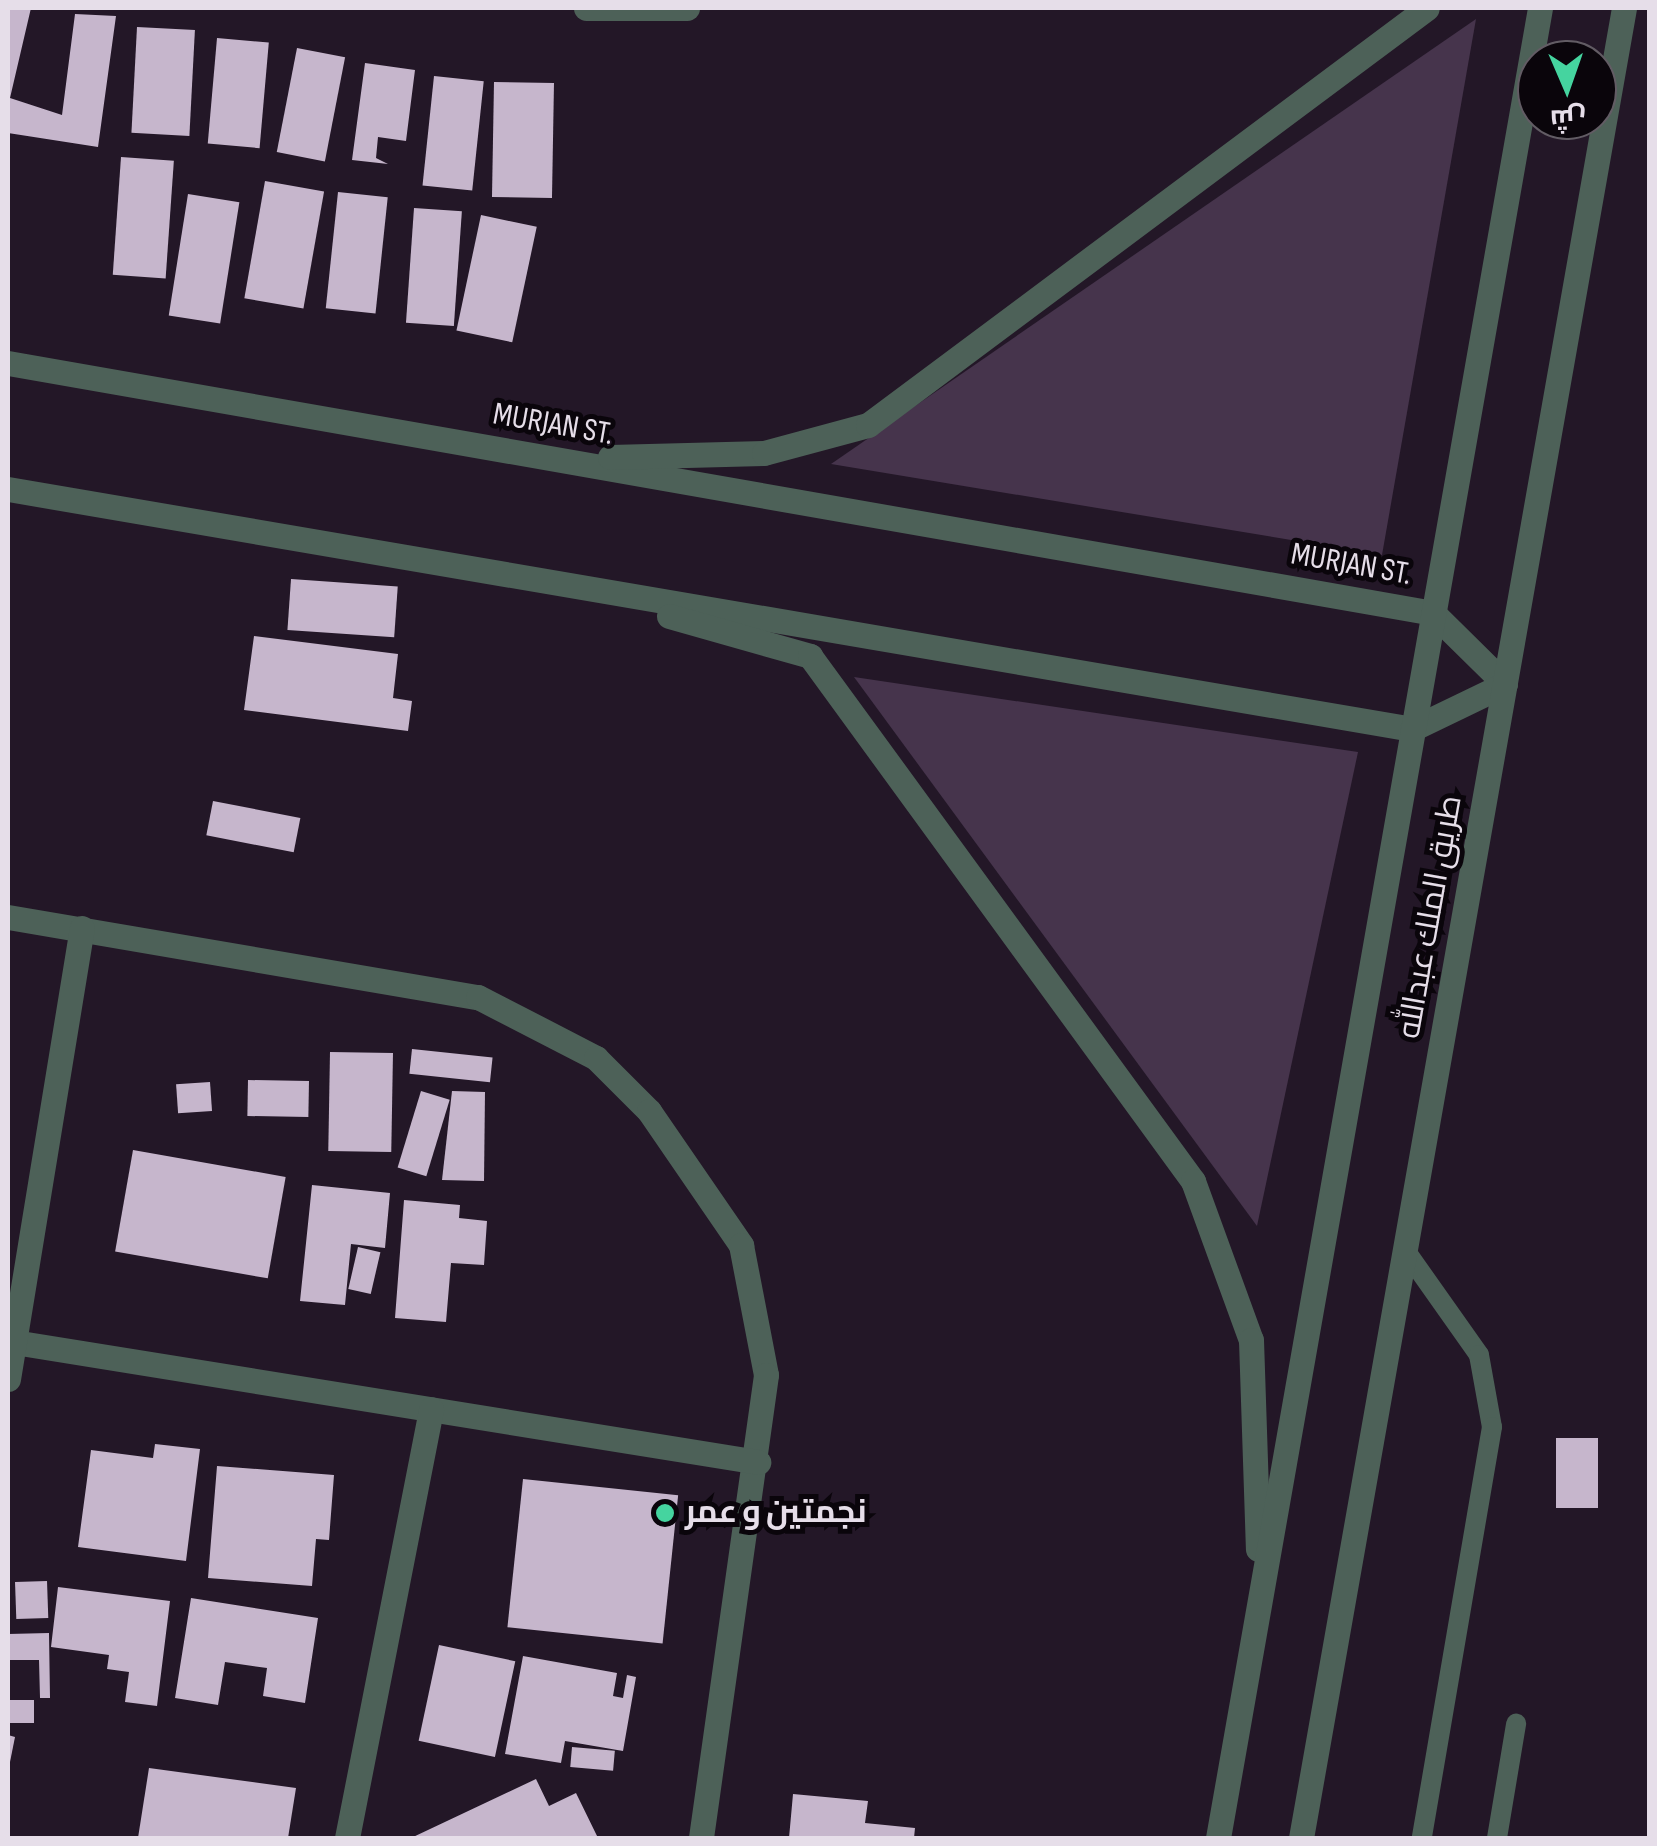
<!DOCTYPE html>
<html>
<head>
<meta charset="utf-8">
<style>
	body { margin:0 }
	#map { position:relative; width:1657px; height:1846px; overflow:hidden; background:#231727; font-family:"Sofia Sans Condensed",Cairo,sans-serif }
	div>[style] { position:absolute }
	.green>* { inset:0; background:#46344c }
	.building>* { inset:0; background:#c6b6cc; transform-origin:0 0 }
	.service>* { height:20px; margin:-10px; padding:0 10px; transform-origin:10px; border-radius:10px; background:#4d6158 }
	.minor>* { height:25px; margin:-12.5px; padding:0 12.5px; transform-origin:12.5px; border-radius:12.5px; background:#4d6158 }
	.tertiary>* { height:25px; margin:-12.5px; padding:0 12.5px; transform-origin:12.5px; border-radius:12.5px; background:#4d6158 }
	.dots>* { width:28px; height:28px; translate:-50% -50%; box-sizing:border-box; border:5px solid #0a050b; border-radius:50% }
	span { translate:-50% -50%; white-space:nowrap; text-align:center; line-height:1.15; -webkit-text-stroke:10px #0a050b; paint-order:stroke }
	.street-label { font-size:32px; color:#e6dee9 }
	.poi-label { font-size:32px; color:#e6dee9; font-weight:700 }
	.left { translate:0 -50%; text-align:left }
	.frame { position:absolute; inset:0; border:10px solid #e6dee9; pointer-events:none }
	.north { position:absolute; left:1517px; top:40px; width:100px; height:100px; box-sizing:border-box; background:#0a050b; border:2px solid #625c64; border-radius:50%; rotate:178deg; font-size:28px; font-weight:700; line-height:40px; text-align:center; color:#e6dee9 }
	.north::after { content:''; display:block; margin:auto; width:35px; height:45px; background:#45d49f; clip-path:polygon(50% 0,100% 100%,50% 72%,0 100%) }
</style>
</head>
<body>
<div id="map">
	<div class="green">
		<div style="clip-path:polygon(1476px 19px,1382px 555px,831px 464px)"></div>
		<div style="clip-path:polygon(854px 677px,1358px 752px,1257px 1226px)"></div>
	</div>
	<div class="building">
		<div style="clip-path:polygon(8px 8px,31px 8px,10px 98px,62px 115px,75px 14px,116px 16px,98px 147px,8px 133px)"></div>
		<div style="left:137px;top:27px;width:58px;height:106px;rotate:3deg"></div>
		<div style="left:217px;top:38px;width:52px;height:106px;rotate:5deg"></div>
		<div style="left:297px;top:48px;width:49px;height:106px;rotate:11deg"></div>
		<div style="clip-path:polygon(365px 63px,415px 70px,406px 141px,378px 137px,376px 158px,388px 164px,352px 160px)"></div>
		<div style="left:434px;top:76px;width:50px;height:110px;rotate:6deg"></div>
		<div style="left:494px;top:82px;width:60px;height:115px;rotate:1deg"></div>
		<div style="left:121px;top:157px;width:53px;height:118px;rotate:4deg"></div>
		<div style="left:265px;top:181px;width:60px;height:119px;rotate:10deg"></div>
		<div style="left:338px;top:192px;width:50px;height:117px;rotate:6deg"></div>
		<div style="left:188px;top:194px;width:52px;height:123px;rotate:9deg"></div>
		<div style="left:414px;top:208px;width:48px;height:115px;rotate:4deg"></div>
		<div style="left:481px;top:215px;width:57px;height:118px;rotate:12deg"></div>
		<div style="left:291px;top:579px;width:107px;height:51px;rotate:4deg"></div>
		<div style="clip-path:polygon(254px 636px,398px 654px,393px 698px,412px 701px,408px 731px,244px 710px)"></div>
		<div style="left:213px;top:801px;width:89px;height:35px;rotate:11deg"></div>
		<div style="left:412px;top:1049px;width:81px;height:25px;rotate:6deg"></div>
		<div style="left:330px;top:1052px;width:63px;height:99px;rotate:1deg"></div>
		<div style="left:248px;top:1080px;width:61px;height:36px;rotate:1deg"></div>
		<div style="left:210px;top:1082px;width:29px;height:34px;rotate:86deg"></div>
		<div style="left:421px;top:1091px;width:30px;height:80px;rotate:17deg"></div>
		<div style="clip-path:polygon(452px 1091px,485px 1092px,484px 1181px,442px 1180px)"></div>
		<div style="left:133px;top:1150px;width:155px;height:103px;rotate:10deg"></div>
		<div style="clip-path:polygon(312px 1185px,390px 1193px,385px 1248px,351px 1244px,345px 1305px,300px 1301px)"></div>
		<div style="clip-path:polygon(404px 1200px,460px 1205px,459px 1218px,487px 1221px,484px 1265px,451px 1263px,446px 1322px,395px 1318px)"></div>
		<div style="left:358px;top:1247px;width:23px;height:43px;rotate:13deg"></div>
		<div style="left:1556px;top:1438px;width:42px;height:70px"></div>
		<div style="clip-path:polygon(155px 1444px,200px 1449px,186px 1561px,78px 1547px,91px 1450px,153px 1458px)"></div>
		<div style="clip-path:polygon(217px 1466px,334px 1475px,329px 1540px,316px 1539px,312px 1586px,208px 1578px)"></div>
		<div style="left:523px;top:1479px;width:156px;height:149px;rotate:6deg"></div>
		<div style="left:47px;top:1581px;width:37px;height:32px;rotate:88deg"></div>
		<div style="clip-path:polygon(58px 1587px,170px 1601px,157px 1706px,125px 1702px,129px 1672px,107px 1669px,109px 1655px,51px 1647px)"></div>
		<div style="clip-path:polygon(191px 1598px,318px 1618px,305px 1703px,263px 1696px,267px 1668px,225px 1662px,218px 1705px,175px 1698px)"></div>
		<div style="clip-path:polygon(49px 1633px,50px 1698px,40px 1698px,39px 1660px,8px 1660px,8px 1634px)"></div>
		<div style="left:439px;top:1645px;width:78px;height:98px;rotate:12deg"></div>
		<div style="clip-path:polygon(523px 1656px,617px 1673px,613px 1696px,623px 1698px,627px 1675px,636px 1677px,623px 1751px,565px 1741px,561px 1763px,505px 1754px)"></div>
		<div style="left:8px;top:1700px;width:26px;height:23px"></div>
		<div style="clip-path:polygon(8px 1735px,15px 1737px,9px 1767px,8px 1767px)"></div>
		<div style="left:572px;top:1747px;width:43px;height:20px;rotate:5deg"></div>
		<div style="clip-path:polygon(149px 1768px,296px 1788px,288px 1838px,138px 1838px)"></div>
		<div style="clip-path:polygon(536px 1779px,549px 1806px,576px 1793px,598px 1838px,411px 1838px)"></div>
		<div style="clip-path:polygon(793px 1794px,868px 1801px,865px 1823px,915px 1828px,914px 1838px,789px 1838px)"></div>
	</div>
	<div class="service">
		<div style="left:1405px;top:1250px;width:128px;rotate:54.8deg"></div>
		<div style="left:1479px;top:1355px;width:73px;rotate:79.8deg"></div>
		<div style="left:1492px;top:1427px;width:417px;rotate:99.7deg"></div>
		<div style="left:1497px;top:1838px;width:116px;rotate:-80.5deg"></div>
	</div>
	<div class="minor">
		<div style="left:586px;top:8px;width:101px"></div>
		<div style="left:8px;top:917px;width:477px;rotate:9.7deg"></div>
		<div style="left:478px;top:997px;width:133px;rotate:27.3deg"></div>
		<div style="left:596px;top:1058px;width:75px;rotate:45deg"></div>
		<div style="left:649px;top:1111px;width:163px;rotate:55.5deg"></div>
		<div style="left:741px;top:1245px;width:132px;rotate:79.1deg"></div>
		<div style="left:766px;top:1375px;width:468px;rotate:98deg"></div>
		<div style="left:14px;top:1342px;width:754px;rotate:9.16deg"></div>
		<div style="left:8px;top:1379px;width:457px;rotate:-80.7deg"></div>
		<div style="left:347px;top:1838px;width:437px;rotate:-78.9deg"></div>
	</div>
	<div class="tertiary">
		<div style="left:8px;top:363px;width:1447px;rotate:9.95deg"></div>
		<div style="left:1433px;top:613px;width:101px;rotate:44.6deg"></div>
		<div style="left:610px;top:457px;width:154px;rotate:-1.5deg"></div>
		<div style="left:764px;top:453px;width:108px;rotate:-15.1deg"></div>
		<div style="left:868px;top:425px;width:697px;rotate:-36.72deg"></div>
		<div style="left:8px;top:489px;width:1424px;rotate:9.7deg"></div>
		<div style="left:1412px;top:729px;width:103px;rotate:-25.8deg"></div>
		<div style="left:669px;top:616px;width:147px;rotate:15.8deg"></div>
		<div style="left:810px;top:656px;width:650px;rotate:53.89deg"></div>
		<div style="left:1193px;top:1181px;width:169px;rotate:70deg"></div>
		<div style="left:1251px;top:1340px;width:209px;rotate:88.1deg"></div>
		<div style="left:1218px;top:1838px;width:1858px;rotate:-80.02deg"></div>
		<div style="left:1301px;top:1838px;width:1858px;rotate:-79.99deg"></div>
	</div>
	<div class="dots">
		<div style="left:665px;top:1513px;background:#45d49f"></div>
	</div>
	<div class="street-label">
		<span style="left:553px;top:425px;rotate:10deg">MURJAN ST.</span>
		<span style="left:1351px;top:565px;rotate:10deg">MURJAN ST.</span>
		<span style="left:1431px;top:917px;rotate:-80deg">طريق الملك عبدالله</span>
	</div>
	<div class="poi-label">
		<span class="left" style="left:685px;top:1513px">نجمتين و عمر</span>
	</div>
	<div class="frame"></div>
	<div class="north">ش</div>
</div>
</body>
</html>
